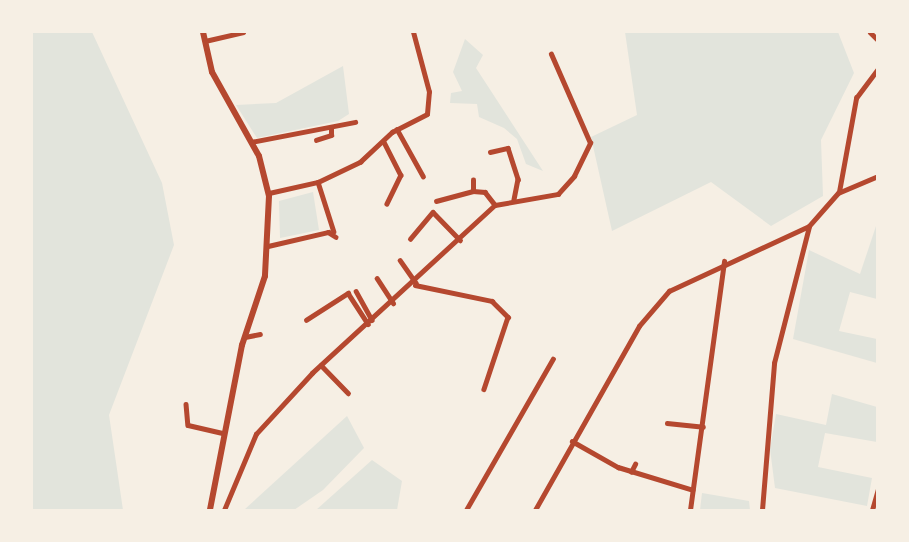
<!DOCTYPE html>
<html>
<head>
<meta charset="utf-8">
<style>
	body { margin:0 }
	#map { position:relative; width:909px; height:542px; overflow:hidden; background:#f6efe4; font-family:"Work Sans",sans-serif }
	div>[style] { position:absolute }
	.green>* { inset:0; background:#e2e4dc }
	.minor>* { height:4.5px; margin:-2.25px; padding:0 2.25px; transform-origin:2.25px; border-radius:2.25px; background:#b5482f }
	.secondary>* { height:6px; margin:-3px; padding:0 3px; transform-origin:3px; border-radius:3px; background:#b5482f }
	span { translate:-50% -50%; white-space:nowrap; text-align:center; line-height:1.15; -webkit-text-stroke:5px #f6efe4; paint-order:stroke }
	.frame { position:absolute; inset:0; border:33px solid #f6efe4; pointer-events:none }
</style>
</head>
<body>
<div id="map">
	<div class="green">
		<div style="clip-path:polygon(32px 32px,92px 32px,162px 183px,174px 245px,109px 415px,123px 510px,32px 510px)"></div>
		<div style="clip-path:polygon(625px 32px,838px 32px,854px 73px,821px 140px,823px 196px,771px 226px,711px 182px,612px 231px,591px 137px,637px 115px)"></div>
		<div style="clip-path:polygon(465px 39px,483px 55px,476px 68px,543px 171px,526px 164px,517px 139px,504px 128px,479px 117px,477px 104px,450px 103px,451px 93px,462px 91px,453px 72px)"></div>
		<div style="clip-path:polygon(343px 66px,349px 114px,338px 121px,257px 138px,236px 105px,276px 103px)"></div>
		<div style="clip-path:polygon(313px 192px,319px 230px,280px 238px,279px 201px)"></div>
		<div style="clip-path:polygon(877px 223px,877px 299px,850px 292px,839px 331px,877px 339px,877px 363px,793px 339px,809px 250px,860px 274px)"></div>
		<div style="clip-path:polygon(832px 394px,877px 407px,877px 442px,825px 433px,818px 467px,872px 478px,867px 506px,775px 488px,770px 449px,776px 414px,826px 425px)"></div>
		<div style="clip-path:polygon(347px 416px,364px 448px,323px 490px,294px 510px,244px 510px)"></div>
		<div style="clip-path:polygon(372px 460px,402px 481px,397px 510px,316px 510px)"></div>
		<div style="clip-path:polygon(702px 493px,749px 501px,750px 510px,700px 510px)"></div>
	</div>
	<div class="minor">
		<div style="left:870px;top:32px;width:11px;rotate:45deg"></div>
		<div style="left:205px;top:41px;width:39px;rotate:-13deg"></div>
		<div style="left:397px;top:129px;width:54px;rotate:61deg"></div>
		<div style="left:316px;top:140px;width:16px;rotate:-18deg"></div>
		<div style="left:331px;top:135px;width:6px;rotate:-90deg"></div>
		<div style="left:251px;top:142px;width:106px;rotate:-10.9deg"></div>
		<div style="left:384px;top:142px;width:37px;rotate:63deg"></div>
		<div style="left:401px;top:175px;width:32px;rotate:116deg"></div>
		<div style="left:490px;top:152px;width:18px;rotate:-13deg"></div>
		<div style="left:508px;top:148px;width:33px;rotate:72deg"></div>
		<div style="left:518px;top:179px;width:21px;rotate:101deg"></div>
		<div style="left:318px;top:182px;width:52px;rotate:72.3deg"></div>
		<div style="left:473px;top:191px;width:11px;rotate:-90deg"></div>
		<div style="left:839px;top:192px;width:96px;rotate:-79.7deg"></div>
		<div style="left:856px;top:98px;width:36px;rotate:-53deg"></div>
		<div style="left:269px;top:193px;width:50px;rotate:-12.7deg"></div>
		<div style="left:318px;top:182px;width:47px;rotate:-25.5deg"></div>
		<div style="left:360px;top:162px;width:44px;rotate:-43.2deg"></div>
		<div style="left:392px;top:132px;width:39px;rotate:-27deg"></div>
		<div style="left:427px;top:114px;width:22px;rotate:-85deg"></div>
		<div style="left:429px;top:92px;width:62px;rotate:-104.9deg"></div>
		<div style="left:436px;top:201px;width:38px;rotate:-15deg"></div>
		<div style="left:473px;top:191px;width:12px;rotate:5deg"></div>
		<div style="left:485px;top:192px;width:16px;rotate:52deg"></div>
		<div style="left:410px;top:239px;width:35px;rotate:-50deg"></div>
		<div style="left:433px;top:212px;width:39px;rotate:46deg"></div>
		<div style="left:268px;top:246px;width:62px;rotate:-13.1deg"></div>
		<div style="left:328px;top:232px;width:9px;rotate:32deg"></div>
		<div style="left:400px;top:260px;width:28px;rotate:55deg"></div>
		<div style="left:377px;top:278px;width:30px;rotate:57deg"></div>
		<div style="left:415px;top:285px;width:79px;rotate:11.7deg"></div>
		<div style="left:492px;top:301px;width:23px;rotate:45deg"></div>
		<div style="left:508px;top:317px;width:76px;rotate:108.4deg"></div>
		<div style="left:356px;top:291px;width:33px;rotate:61deg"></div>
		<div style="left:306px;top:320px;width:50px;rotate:-32.7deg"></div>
		<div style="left:348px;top:293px;width:37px;rotate:57deg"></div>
		<div style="left:245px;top:337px;width:15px;rotate:-11deg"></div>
		<div style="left:321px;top:365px;width:39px;rotate:46deg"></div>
		<div style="left:186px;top:404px;width:21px;rotate:85deg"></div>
		<div style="left:188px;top:425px;width:35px;rotate:13deg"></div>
		<div style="left:667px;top:423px;width:36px;rotate:6deg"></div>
		<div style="left:572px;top:441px;width:53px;rotate:29.5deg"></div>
		<div style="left:618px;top:467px;width:78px;rotate:17deg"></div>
		<div style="left:631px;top:472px;width:9px;rotate:-63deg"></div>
		<div style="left:224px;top:510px;width:82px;rotate:-67.2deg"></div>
		<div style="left:256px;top:434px;width:83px;rotate:-47.4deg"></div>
		<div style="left:312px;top:373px;width:248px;rotate:-42.6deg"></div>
		<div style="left:495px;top:205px;width:64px;rotate:-9.9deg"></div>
		<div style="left:558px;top:194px;width:24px;rotate:-48deg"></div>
		<div style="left:574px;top:176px;width:37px;rotate:-64deg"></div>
		<div style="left:590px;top:143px;width:97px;rotate:-113.7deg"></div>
		<div style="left:466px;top:510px;width:174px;rotate:-60.1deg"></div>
		<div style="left:535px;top:510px;width:211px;rotate:-60.5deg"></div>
		<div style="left:639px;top:326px;width:46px;rotate:-49.4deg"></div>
		<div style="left:669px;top:291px;width:154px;rotate:-24.9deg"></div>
		<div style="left:809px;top:226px;width:44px;rotate:-48.7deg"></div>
		<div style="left:838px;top:193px;width:43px;rotate:-23deg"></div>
		<div style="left:690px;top:510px;width:251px;rotate:-82.2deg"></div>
		<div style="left:762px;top:510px;width:147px;rotate:-85.3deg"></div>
		<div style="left:774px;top:363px;width:140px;rotate:-75.6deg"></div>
		<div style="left:872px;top:510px;width:22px;rotate:-74deg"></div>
	</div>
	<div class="secondary">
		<div style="left:203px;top:32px;width:41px;rotate:77.3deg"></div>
		<div style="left:212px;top:72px;width:96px;rotate:60.8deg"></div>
		<div style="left:259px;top:156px;width:41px;rotate:76deg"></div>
		<div style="left:269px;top:196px;width:80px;rotate:92.9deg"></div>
		<div style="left:265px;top:276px;width:73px;rotate:108.4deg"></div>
		<div style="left:242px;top:345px;width:168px;rotate:101deg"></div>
	</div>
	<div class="frame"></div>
</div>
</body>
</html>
